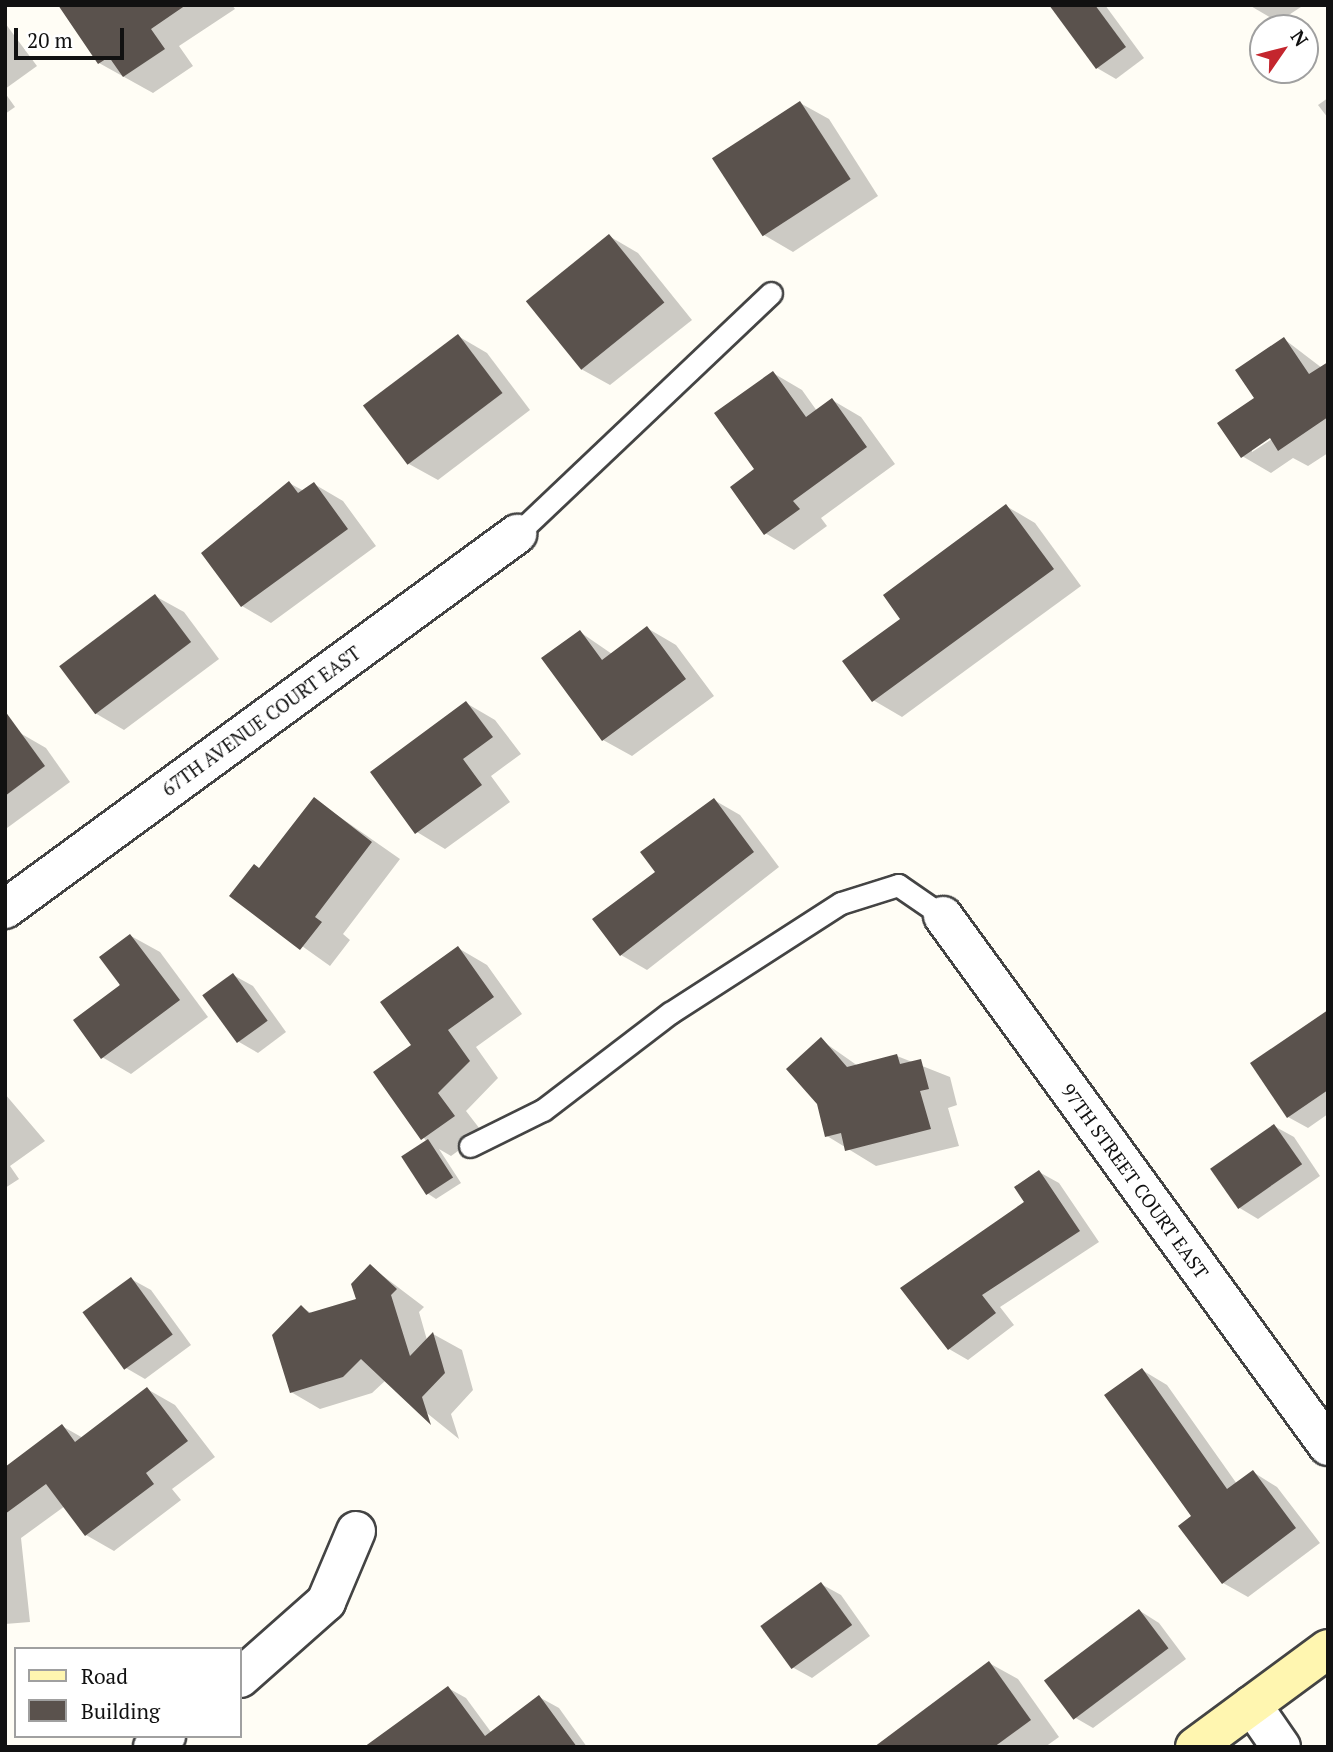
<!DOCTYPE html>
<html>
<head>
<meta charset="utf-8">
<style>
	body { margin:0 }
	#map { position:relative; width:1333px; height:1752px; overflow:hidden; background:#fffdf5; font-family:"PT Serif",serif }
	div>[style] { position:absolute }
	.shadow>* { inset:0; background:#0003 }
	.building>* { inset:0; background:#5a524d; transform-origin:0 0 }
	.roads { filter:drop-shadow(2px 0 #444) drop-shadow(-2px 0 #444) drop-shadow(0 2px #444) drop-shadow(0 -2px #444) }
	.lane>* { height:21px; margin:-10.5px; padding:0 10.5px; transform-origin:10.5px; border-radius:10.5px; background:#fff }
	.street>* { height:38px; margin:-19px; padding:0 19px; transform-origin:19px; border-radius:19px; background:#fff }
	.secondary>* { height:38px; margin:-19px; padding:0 19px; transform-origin:19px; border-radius:19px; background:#fff6b0 }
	span { translate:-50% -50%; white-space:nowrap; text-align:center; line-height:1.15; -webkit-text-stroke:7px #fff; paint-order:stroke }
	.street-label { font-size:19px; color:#111 }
	.frame { position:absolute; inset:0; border:7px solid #111; pointer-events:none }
	.legend { position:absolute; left:14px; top:1647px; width:228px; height:91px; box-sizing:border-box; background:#fff; border:2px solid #a0a0a0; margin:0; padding:9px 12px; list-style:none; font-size:21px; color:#111 }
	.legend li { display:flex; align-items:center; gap:14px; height:35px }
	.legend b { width:35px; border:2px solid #a0a0a0 }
	.north { position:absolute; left:1249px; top:14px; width:70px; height:70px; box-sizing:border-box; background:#fff; border:2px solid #a0a0a0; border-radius:50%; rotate:55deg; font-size:19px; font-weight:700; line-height:28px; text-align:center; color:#111 }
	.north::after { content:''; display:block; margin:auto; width:24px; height:32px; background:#c4262e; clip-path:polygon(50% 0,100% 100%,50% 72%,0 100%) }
	.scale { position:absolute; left:14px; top:28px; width:110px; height:32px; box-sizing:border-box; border:4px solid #111; border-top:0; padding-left:9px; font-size:21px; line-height:24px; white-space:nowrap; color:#111; -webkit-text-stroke:5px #fff; paint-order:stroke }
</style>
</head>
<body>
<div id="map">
	<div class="shadow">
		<div style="clip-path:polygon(65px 5px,232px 5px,235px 9px,179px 46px,193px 66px,153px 93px,99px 63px)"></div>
		<div style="clip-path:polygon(1052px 5px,1105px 5px,1144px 58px,1116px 79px,1097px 68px)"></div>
		<div style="clip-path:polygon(1249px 5px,1304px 5px,1278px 22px)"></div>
		<div style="clip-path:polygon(5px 23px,37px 66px,5px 89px)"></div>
		<div style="clip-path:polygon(5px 93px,15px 107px,5px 114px)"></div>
		<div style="clip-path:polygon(1328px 98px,1328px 118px,1318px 105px)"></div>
		<div style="clip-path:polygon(800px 103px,829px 119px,878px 196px,793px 252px,764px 235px)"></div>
		<div style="clip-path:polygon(609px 236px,638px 253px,692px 320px,610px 385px,581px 369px)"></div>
		<div style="clip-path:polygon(458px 336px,487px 353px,530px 410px,438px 480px,409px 464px)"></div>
		<div style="clip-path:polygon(evenodd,1284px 339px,1322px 368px,1328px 364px,1328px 453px,1308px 466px,1293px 458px,1271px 473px,1242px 456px,1256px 398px,1284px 339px,1276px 432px,1278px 435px,1252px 452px,1252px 448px,1276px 432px)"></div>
		<div style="clip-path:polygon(773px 373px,802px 390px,817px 411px,832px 400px,861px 417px,895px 464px,821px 518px,827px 526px,794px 550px,765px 533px,757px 470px)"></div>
		<div style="clip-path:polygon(289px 483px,304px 491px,314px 484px,343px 501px,376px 546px,271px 623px,242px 606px,203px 553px)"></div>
		<div style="clip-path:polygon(1006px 506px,1035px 523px,1081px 586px,902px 717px,873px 700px,903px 619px)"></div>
		<div style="clip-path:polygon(155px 596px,184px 612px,219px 659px,124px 730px,95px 713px)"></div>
		<div style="clip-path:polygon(647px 628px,676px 645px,714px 696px,632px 756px,603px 740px,580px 632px,612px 654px)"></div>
		<div style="clip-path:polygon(466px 703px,495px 720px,521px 754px,491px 776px,510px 802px,445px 849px,417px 832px)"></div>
		<div style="clip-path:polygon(20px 733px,46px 748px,70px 782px,7px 828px,5px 737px)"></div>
		<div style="clip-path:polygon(314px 799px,400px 859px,343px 934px,350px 940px,330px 966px,232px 896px,261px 869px)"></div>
		<div style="clip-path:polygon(714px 800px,740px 815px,779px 867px,647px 970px,621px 955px,658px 873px)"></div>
		<div style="clip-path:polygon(131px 936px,160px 952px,208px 1017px,131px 1074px,102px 1057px)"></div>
		<div style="clip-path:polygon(458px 948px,487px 965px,522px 1014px,476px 1047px,498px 1078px,466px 1111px,483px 1133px,451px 1156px,439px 1149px,461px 1183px,436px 1199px,427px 1193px,427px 1142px,375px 1073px,413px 1046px)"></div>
		<div style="clip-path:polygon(233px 975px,253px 986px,286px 1032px,258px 1053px,239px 1042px)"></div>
		<div style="clip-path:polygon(1328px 1012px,1328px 1114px,1308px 1128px,1288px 1117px)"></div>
		<div style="clip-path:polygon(821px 1040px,858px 1066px,897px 1056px,950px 1077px,957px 1105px,948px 1108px,959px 1146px,876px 1166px,827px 1136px)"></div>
		<div style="clip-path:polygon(5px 1094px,45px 1141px,10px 1166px,19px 1179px,5px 1188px)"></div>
		<div style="clip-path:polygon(1274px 1126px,1294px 1137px,1320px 1176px,1258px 1219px,1238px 1207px)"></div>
		<div style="clip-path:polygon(1039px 1172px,1059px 1183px,1099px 1242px,1000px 1307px,1014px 1325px,968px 1360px,949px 1349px)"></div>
		<div style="clip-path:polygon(370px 1266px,424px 1307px,419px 1312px,427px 1340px,433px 1334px,462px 1350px,473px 1390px,451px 1414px,459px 1439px,386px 1380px,372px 1393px,320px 1409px,291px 1392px,301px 1307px,313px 1314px,358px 1300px)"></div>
		<div style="clip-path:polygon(131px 1279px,151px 1290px,191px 1345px,145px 1379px,126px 1368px)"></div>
		<div style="clip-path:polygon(1142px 1370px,1167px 1385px,1237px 1484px,1253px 1472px,1277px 1487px,1320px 1543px,1248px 1597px,1223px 1583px)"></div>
		<div style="clip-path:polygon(147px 1389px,175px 1405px,215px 1457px,172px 1489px,181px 1500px,114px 1551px,86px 1535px,65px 1506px,21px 1538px,30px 1622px,5px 1624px,5px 1469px,62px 1426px,83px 1438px)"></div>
		<div style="clip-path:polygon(821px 1584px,841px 1595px,870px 1636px,812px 1678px,792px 1667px)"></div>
		<div style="clip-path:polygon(1140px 1611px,1159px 1623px,1186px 1659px,1093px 1728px,1074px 1717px)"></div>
		<div style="clip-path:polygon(989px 1663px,1018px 1679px,1059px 1737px,1045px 1747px,883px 1747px)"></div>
		<div style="clip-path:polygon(448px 1688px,466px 1698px,502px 1747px,367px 1747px)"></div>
		<div style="clip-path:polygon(539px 1697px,559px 1708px,587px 1747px,512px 1747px)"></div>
	</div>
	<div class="building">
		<div style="clip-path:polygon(58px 5px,186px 5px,151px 29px,165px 49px,123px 77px,109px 57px,98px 64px)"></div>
		<div style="clip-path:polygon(1049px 5px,1095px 5px,1126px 47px,1096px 69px)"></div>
		<div style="left:800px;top:101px;width:93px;height:105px;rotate:57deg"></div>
		<div style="left:609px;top:234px;width:88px;height:107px;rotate:51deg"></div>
		<div style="left:458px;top:334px;width:74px;height:119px;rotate:53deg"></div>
		<div style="clip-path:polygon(1284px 337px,1309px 374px,1328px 362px,1328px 417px,1278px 451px,1270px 438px,1241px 458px,1217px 423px,1254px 398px,1235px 370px)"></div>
		<div style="clip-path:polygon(773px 371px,806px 417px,832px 398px,867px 447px,793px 501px,800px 509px,764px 535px,730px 487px,754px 469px,714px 413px)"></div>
		<div style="clip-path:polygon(289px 481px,298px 493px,314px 482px,348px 529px,241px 607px,201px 553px)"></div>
		<div style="clip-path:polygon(1006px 504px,1054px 569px,872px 702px,842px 661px,900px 619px,883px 595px)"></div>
		<div style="left:155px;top:594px;width:60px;height:120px;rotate:53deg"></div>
		<div style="clip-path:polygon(647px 626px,686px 679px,602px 741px,541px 658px,580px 630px,602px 660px)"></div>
		<div style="clip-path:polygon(466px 701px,493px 737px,463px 759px,482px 785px,415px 834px,370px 772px)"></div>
		<div style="clip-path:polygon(5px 711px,45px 766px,5px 796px)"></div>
		<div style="clip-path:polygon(314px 797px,372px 842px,315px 917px,322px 922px,300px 950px,229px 896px,254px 864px,259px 868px)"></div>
		<div style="clip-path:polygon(714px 798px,754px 852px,620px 956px,592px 919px,655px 872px,640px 852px)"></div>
		<div style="clip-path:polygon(130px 934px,180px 1000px,101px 1059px,73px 1020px,120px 985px,99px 957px)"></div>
		<div style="clip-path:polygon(458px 946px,494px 997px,448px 1030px,470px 1061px,438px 1093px,455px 1116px,421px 1140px,373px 1072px,411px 1045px,380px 1002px)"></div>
		<div style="left:233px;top:973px;width:59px;height:38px;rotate:54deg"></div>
		<div style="clip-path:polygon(1328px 1010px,1328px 1090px,1287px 1118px,1250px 1063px)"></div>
		<div style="clip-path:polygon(821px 1037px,847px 1067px,897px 1054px,900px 1064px,921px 1059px,929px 1089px,920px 1091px,931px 1129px,845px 1151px,841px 1133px,825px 1137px,817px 1104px,786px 1069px)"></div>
		<div style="left:1274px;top:1124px;width:49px;height:78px;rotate:55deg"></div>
		<div style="left:428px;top:1139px;width:46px;height:32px;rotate:57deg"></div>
		<div style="clip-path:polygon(1039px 1170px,1080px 1231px,982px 1295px,996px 1313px,948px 1350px,900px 1288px,1024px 1202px,1014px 1187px)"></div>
		<div style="clip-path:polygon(370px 1264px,397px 1289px,391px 1295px,410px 1356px,433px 1332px,445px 1373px,422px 1397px,431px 1425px,361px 1359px,343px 1377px,290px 1393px,272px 1335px,301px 1305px,309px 1313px,356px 1299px,351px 1284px)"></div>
		<div style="left:131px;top:1277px;width:71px;height:60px;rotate:54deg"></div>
		<div style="clip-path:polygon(1142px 1368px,1227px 1489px,1253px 1470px,1296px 1528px,1222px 1584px,1178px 1526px,1191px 1516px,1104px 1395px)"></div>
		<div style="clip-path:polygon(147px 1387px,188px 1441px,146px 1473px,154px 1484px,85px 1536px,46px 1484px,5px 1514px,5px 1467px,62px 1424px,75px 1442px)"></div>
		<div style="left:821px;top:1582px;width:53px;height:75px;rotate:54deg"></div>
		<div style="left:1139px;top:1609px;width:49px;height:119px;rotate:53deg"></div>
		<div style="clip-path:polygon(989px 1661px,1031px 1720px,994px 1747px,874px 1747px)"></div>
		<div style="clip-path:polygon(448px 1686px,485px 1736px,539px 1695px,577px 1747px,364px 1747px)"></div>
	</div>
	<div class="roads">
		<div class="lane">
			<div style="left:517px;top:534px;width:350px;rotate:-43.5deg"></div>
			<div style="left:470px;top:1146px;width:81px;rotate:-26.3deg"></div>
			<div style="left:543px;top:1110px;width:160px;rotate:-37.4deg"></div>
			<div style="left:670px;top:1013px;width:203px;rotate:-32.8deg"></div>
			<div style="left:841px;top:903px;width:60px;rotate:-17.5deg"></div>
			<div style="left:898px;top:885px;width:55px;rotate:34.6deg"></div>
		</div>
		<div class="street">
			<div style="left:5px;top:909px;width:635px;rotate:-36.22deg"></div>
			<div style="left:943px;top:916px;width:655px;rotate:54deg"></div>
			<div style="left:240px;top:1678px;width:115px;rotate:-41.5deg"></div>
			<div style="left:326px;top:1602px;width:77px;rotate:-67.1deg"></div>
			<div style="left:1252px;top:1705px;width:51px;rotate:55.4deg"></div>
			<div style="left:153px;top:1747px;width:17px;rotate:-40deg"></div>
		</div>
		<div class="secondary">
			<div style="left:1195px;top:1747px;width:165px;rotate:-36.4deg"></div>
		</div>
	</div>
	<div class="street-label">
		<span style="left:261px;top:721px;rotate:-36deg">67TH AVENUE COURT EAST</span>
		<span style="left:1135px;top:1181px;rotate:54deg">97TH STREET COURT EAST</span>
	</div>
	<div class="frame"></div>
	<ul class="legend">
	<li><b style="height:9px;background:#fff6b0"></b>Road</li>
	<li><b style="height:19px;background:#5a524d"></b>Building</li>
	</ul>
	<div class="north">N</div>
	<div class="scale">20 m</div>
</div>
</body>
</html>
